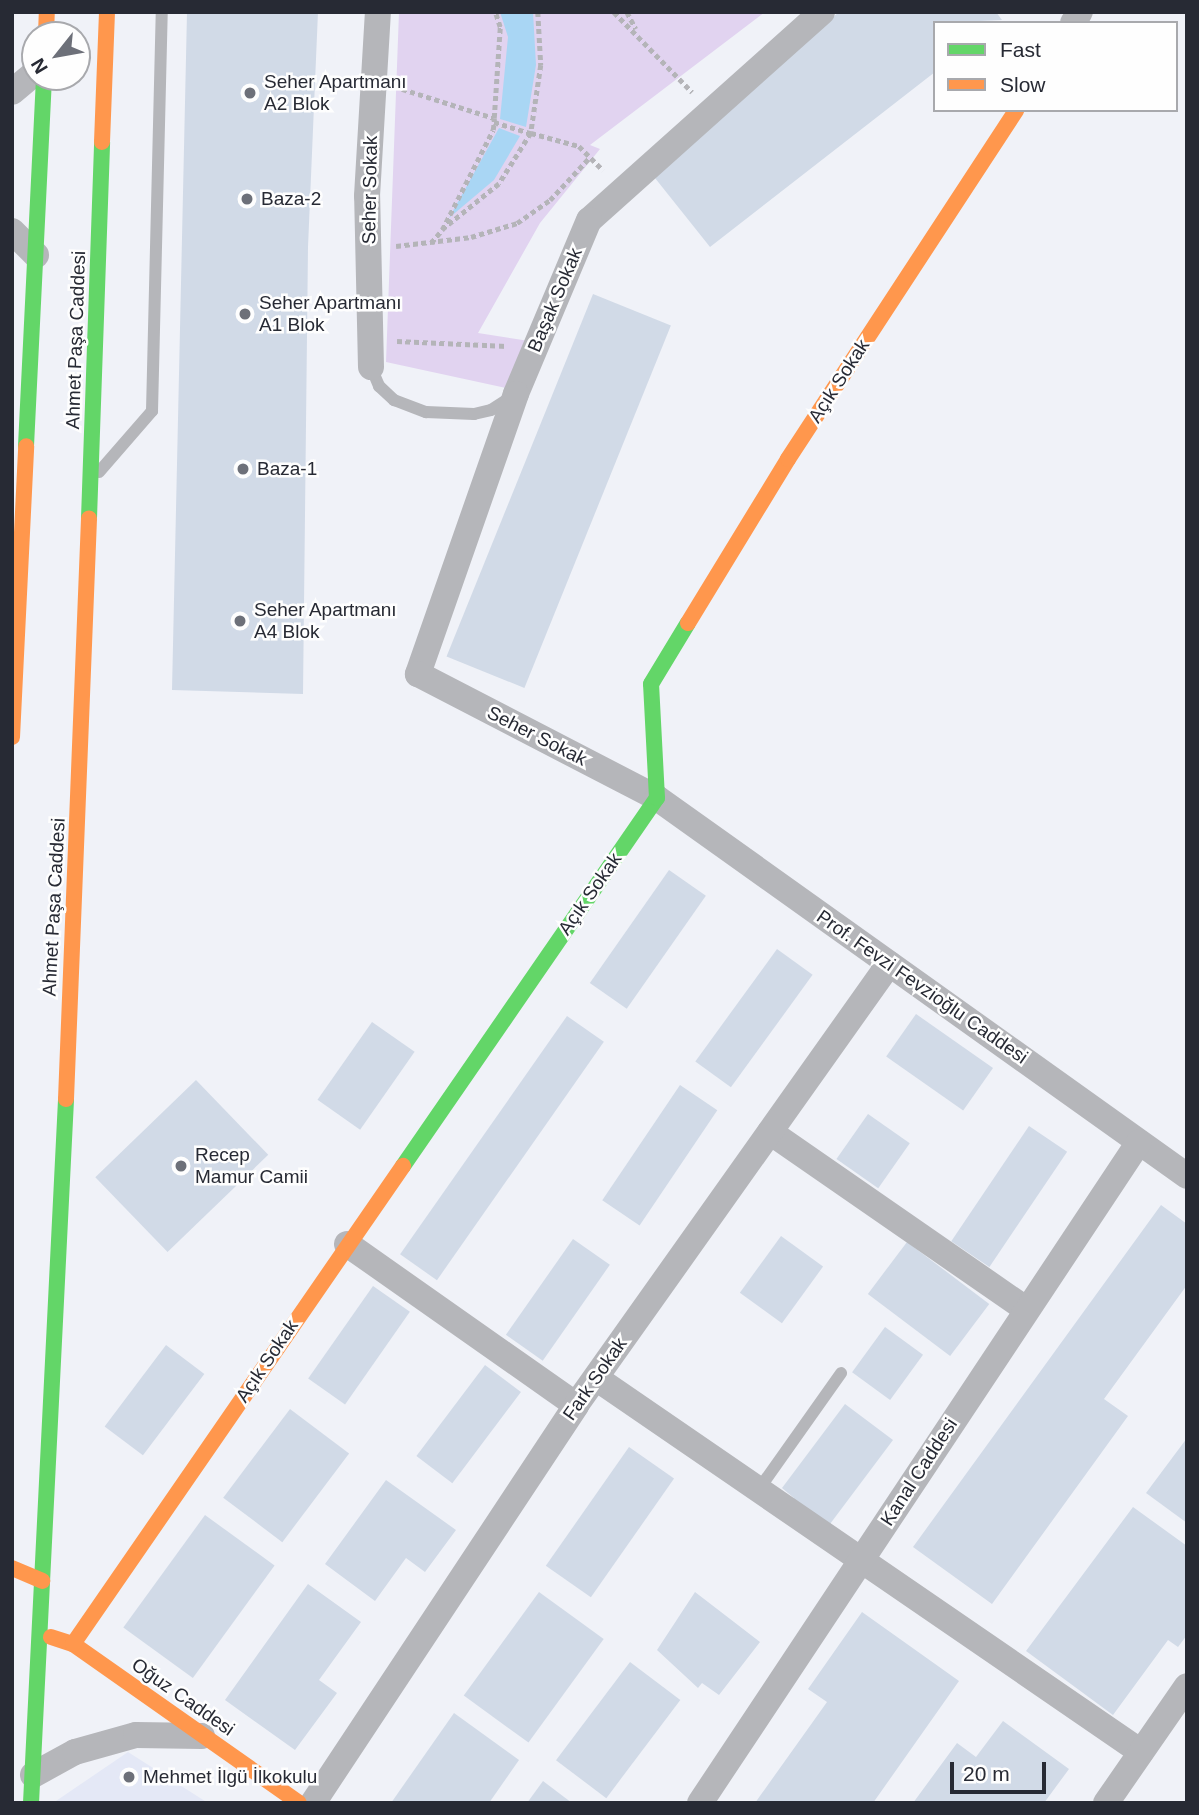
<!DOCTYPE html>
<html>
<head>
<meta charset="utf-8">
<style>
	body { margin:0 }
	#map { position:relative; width:1199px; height:1815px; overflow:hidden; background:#f0f2f8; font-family:Arial,sans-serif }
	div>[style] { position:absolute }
	.built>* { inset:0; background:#e4e8f6 }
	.green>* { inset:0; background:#e1d3f0 }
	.water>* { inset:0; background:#a9d6f4 }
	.building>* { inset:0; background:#d1dae7; transform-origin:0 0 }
	.path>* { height:4.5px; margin-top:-2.25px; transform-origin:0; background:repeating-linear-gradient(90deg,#b4b4b8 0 5px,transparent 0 8.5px) }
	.lane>* { height:12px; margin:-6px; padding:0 6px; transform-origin:6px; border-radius:6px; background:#b5b6ba }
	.street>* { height:26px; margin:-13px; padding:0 13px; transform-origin:13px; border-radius:13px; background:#b5b6ba }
	.fast>* { height:16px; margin:-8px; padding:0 8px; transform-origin:8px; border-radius:8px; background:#63d668 }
	.slow>* { height:16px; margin:-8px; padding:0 8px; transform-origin:8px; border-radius:8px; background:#ff974d }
	.dots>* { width:19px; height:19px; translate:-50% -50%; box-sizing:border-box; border:4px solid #fefefe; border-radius:50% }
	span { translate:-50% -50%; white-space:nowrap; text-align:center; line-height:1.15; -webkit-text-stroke:5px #fefefe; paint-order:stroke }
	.poi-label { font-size:19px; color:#272a34 }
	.left { translate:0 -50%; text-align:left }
	.street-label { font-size:19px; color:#272a34 }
	.frame { position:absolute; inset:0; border:14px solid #272a34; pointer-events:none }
	.legend { position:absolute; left:933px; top:21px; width:245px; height:91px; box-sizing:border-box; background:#fefefe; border:2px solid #a8a9ad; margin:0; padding:9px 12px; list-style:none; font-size:21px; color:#272a34 }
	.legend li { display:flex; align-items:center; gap:14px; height:35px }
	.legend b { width:35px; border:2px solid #a8a9ad }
	.north { position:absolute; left:21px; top:21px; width:70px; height:70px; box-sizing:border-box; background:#fefefe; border:2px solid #a8a9ad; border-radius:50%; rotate:239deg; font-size:19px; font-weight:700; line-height:28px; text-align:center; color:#272a34 }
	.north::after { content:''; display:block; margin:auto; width:24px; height:32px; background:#6d7079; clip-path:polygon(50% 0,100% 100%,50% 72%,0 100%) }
	.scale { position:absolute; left:950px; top:1762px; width:96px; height:32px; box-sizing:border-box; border:4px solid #272a34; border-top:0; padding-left:9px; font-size:21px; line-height:24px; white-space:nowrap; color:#272a34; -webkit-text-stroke:5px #fefefe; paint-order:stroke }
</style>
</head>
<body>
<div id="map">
	<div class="built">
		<div style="clip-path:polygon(128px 1752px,208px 1803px,53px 1803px)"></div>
	</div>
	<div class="green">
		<div style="clip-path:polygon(399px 12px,765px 12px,590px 145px,600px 149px,540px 223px,478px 333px,529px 341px,506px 388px,386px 362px)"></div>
	</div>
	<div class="water">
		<div style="clip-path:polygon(500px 12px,533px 12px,536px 65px,526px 127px,500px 119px,508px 37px)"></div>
		<div style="clip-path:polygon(499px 128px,520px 136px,494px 180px,449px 218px)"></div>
	</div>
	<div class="building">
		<div style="clip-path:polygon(187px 12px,318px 12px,308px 247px,303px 694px,172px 690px)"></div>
		<div style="clip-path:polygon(839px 12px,996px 12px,1002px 20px,935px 23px,935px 72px,710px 247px,651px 173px)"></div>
		<div style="left:593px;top:294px;width:84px;height:391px;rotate:22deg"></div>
		<div style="left:669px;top:870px;width:45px;height:138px;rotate:35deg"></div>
		<div style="left:777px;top:949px;width:44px;height:139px;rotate:36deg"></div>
		<div style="left:916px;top:1014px;width:94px;height:52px;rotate:35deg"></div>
		<div style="left:567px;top:1016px;width:45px;height:291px;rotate:35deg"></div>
		<div style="left:372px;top:1022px;width:52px;height:95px;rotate:35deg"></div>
		<div style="left:196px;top:1080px;width:104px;height:140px;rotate:46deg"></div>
		<div style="left:680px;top:1085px;width:45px;height:139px;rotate:34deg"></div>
		<div style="left:868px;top:1114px;width:51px;height:55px;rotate:35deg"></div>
		<div style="left:1029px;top:1126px;width:46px;height:139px;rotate:34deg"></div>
		<div style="clip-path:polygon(1161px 1205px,1187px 1224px,1187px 1285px,1104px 1399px,1128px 1416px,992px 1604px,913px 1547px)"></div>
		<div style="left:781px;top:1236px;width:52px;height:70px;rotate:36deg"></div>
		<div style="left:573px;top:1239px;width:45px;height:117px;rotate:35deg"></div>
		<div style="left:907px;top:1242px;width:103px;height:65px;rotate:37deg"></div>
		<div style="left:373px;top:1286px;width:45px;height:113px;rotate:35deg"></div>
		<div style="left:885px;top:1327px;width:47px;height:56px;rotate:36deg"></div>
		<div style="left:166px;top:1345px;width:48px;height:102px;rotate:37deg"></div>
		<div style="left:485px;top:1365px;width:45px;height:114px;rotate:37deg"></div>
		<div style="clip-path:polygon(845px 1404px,893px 1440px,830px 1524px,792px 1501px,794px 1498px,782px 1488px)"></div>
		<div style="left:290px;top:1409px;width:74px;height:111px;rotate:37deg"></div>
		<div style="clip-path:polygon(1187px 1438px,1187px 1523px,1146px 1493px)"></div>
		<div style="left:629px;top:1447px;width:55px;height:145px;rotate:35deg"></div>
		<div style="clip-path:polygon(386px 1480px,456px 1530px,425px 1572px,406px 1558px,375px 1601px,325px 1564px)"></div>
		<div style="clip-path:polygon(1133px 1507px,1187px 1546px,1187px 1635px,1178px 1647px,1168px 1640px,1113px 1715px,1026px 1651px)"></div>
		<div style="left:205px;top:1515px;width:86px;height:139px;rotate:36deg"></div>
		<div style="clip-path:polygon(308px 1584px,361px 1622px,319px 1680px,337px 1693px,295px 1750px,225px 1700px)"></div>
		<div style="left:539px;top:1592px;width:80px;height:128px;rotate:36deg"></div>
		<div style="clip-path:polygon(695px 1592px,760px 1642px,719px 1695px,702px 1683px,698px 1688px,657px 1650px)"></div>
		<div style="clip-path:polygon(862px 1612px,959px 1681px,873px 1803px,755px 1803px,827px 1702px,808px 1689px)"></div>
		<div style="left:630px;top:1662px;width:63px;height:123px;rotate:37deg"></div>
		<div style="clip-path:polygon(454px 1713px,519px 1760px,489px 1803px,391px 1803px)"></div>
		<div style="clip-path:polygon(1003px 1721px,1069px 1769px,1044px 1803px,913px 1803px,957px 1743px,976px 1757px)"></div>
		<div style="clip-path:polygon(543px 1781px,572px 1803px,527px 1803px)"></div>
	</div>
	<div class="path">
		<div style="left:538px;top:12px;width:53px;rotate:86.8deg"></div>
		<div style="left:541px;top:65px;width:69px;rotate:98.4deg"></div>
		<div style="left:531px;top:133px;width:50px;rotate:15.2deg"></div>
		<div style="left:579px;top:146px;width:34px;rotate:45deg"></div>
		<div style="left:614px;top:12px;width:112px;rotate:45.7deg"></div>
		<div style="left:627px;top:12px;width:19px;rotate:62deg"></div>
		<div style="left:402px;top:89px;width:96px;rotate:17.5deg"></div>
		<div style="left:494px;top:122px;width:39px;rotate:17deg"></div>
		<div style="left:531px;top:133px;width:60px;rotate:122.1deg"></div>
		<div style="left:499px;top:184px;width:73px;rotate:141.1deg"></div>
		<div style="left:442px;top:230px;width:112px;rotate:-63deg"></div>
		<div style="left:493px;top:130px;width:8px;rotate:-83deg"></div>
		<div style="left:494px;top:122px;width:4px;rotate:-90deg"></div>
		<div style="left:494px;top:118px;width:91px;rotate:-86.2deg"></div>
		<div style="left:500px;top:27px;width:16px;rotate:-108deg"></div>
		<div style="left:431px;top:243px;width:17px;rotate:-50deg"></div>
		<div style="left:396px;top:246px;width:76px;rotate:-6.8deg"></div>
		<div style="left:471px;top:237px;width:48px;rotate:-16.9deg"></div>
		<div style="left:517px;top:223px;width:40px;rotate:-34.9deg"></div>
		<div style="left:550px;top:200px;width:59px;rotate:-47.1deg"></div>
		<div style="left:397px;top:341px;width:110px;rotate:2.6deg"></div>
	</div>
	<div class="lane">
		<div style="left:371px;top:367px;width:21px;rotate:67deg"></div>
		<div style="left:379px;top:386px;width:21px;rotate:43deg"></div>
		<div style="left:394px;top:400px;width:34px;rotate:21deg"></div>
		<div style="left:426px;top:412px;width:48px;rotate:2.4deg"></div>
		<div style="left:474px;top:414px;width:17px;rotate:-13deg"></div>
		<div style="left:491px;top:410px;width:24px;rotate:-33deg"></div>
		<div style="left:99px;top:472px;width:81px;rotate:-49deg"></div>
		<div style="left:152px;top:411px;width:399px;rotate:-88.6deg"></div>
		<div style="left:759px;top:1489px;width:142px;rotate:-54.7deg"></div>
	</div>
	<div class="street">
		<div style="left:822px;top:12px;width:312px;rotate:138.2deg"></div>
		<div style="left:589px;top:220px;width:189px;rotate:112.8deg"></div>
		<div style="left:516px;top:394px;width:297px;rotate:109.3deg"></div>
		<div style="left:418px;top:674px;width:269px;rotate:27.4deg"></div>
		<div style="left:657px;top:798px;width:651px;rotate:35.5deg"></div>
		<div style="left:1073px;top:23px;width:13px;rotate:-58deg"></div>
		<div style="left:12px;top:92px;width:30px;rotate:-40deg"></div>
		<div style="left:12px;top:231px;width:34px;rotate:45deg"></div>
		<div style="left:371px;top:367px;width:171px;rotate:-91.3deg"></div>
		<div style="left:367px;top:196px;width:184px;rotate:-86.6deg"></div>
		<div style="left:770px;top:1132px;width:311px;rotate:34.7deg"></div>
		<div style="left:347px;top:1244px;width:280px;rotate:35.1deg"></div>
		<div style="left:596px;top:1378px;width:661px;rotate:34.46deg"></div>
		<div style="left:33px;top:1775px;width:48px;rotate:-28.7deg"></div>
		<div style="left:75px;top:1752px;width:63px;rotate:-15.6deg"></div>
		<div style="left:136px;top:1735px;width:66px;rotate:0.9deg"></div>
		<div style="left:313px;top:1803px;width:477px;rotate:-56.5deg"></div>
		<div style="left:576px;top:1405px;width:541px;rotate:-54.63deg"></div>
		<div style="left:700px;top:1803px;width:793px;rotate:-56.41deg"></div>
		<div style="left:1106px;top:1803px;width:142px;rotate:-55.3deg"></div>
	</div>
	<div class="fast">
		<div style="left:26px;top:446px;width:369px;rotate:-87.2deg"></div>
		<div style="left:89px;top:518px;width:376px;rotate:-88deg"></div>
		<div style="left:403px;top:1166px;width:447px;rotate:-55.4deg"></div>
		<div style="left:657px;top:798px;width:114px;rotate:-93deg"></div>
		<div style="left:651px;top:684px;width:71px;rotate:-58.8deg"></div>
		<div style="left:31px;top:1803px;width:705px;rotate:-87.15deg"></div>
	</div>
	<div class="slow">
		<div style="left:46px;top:35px;width:23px;rotate:-88deg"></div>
		<div style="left:102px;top:142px;width:130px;rotate:-87.8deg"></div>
		<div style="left:688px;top:623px;width:192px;rotate:-58.6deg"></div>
		<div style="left:788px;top:459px;width:417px;rotate:-56.8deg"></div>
		<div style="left:12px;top:737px;width:291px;rotate:-87.2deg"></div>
		<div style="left:66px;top:1099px;width:581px;rotate:-87.73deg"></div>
		<div style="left:12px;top:1568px;width:33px;rotate:23deg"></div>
		<div style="left:51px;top:1637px;width:23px;rotate:18deg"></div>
		<div style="left:73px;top:1644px;width:276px;rotate:35.1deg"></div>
		<div style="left:73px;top:1644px;width:581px;rotate:-55.38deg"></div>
	</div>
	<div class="dots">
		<div style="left:250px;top:93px;background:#6d7079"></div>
		<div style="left:247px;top:199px;background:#6d7079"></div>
		<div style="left:245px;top:314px;background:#6d7079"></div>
		<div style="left:243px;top:469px;background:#6d7079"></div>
		<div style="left:240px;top:621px;background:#6d7079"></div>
		<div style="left:181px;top:1166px;background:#6d7079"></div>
		<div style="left:129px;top:1777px;background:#6d7079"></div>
	</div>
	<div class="poi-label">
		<span class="left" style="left:264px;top:93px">Seher Apartmanı<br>A2 Blok</span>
		<span class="left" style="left:261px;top:199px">Baza-2</span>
		<span class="left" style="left:259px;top:314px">Seher Apartmanı<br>A1 Blok</span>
		<span class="left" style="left:257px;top:469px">Baza-1</span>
		<span class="left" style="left:254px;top:621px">Seher Apartmanı<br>A4 Blok</span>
		<span class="left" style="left:195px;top:1166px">Recep<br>Mamur Camii</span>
		<span class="left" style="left:143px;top:1777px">Mehmet İlgü İlkokulu</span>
	</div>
	<div class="street-label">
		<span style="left:370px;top:190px;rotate:-89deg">Seher Sokak</span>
		<span style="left:555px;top:300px;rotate:-67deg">Başak Sokak</span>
		<span style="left:76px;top:340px;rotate:-88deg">Ahmet Paşa Caddesi</span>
		<span style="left:839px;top:381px;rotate:-57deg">Açık Sokak</span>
		<span style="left:537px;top:736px;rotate:27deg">Seher Sokak</span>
		<span style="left:590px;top:894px;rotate:-55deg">Açık Sokak</span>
		<span style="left:54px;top:907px;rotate:-87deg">Ahmet Paşa Caddesi</span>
		<span style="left:922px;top:987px;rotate:35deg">Prof. Fevzi Fevzioğlu Caddesi</span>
		<span style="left:267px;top:1361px;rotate:-56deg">Açık Sokak</span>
		<span style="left:595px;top:1379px;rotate:-55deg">Fark Sokak</span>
		<span style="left:919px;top:1472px;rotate:-57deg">Kanal Caddesi</span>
		<span style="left:183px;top:1697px;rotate:35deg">Oğuz Caddesi</span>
	</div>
	<div class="frame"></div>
	<ul class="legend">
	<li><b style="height:9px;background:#63d668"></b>Fast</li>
	<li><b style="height:9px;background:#ff974d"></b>Slow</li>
	</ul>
	<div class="north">N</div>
	<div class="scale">20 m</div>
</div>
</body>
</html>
